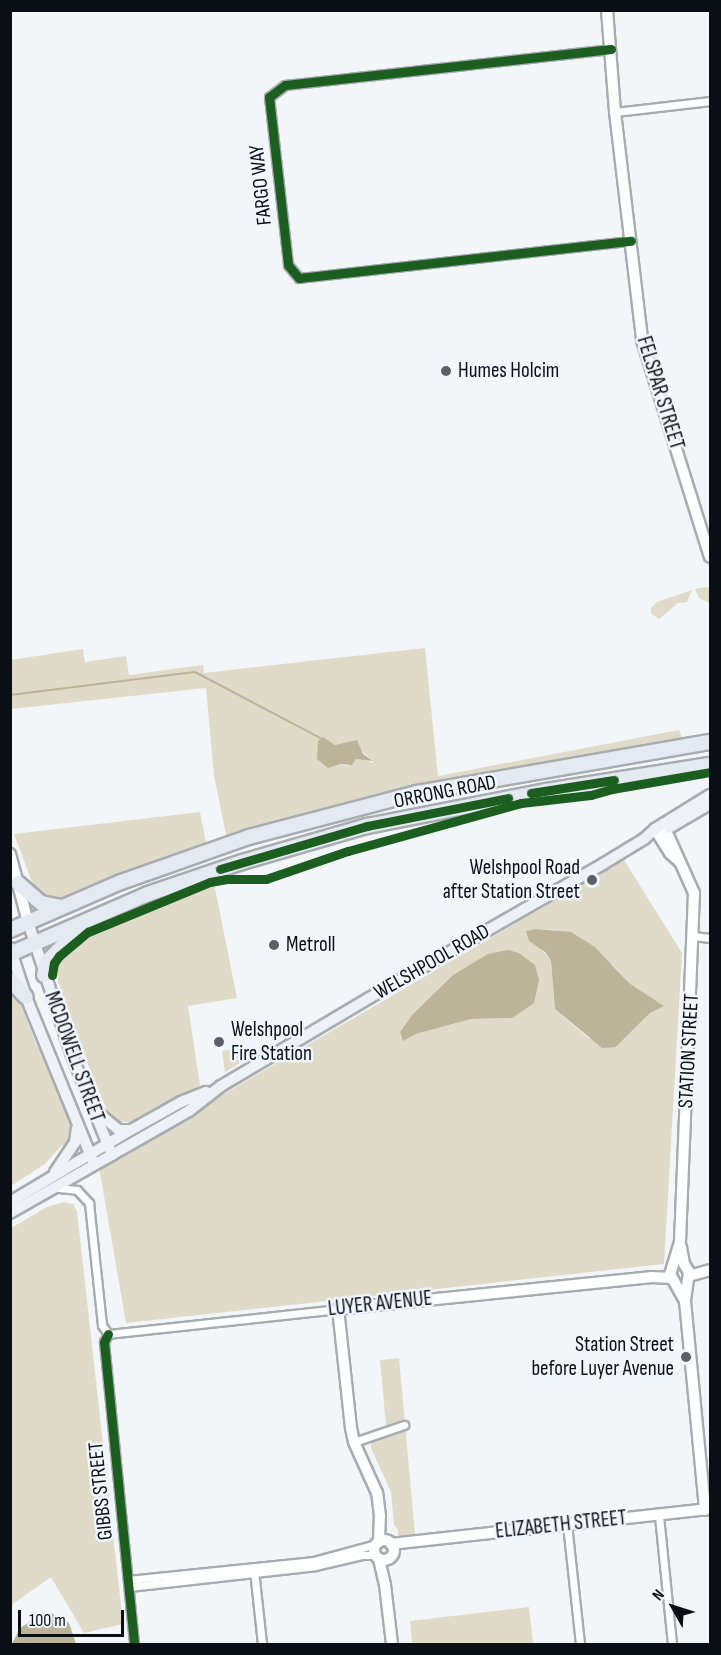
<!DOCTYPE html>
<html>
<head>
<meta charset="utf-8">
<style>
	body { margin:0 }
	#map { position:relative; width:721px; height:1655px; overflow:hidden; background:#f2f6f9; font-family:"Sofia Sans Condensed",sans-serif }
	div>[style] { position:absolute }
	.green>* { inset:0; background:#e0dac9 }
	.water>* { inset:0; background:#bcb499 }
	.stream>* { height:2px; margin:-1px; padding:0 1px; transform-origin:1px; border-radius:1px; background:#bcb499 }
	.roads { filter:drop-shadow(2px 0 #a7acb0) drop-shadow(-2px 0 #a7acb0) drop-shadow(0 2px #a7acb0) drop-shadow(0 -2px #a7acb0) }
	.street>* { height:7px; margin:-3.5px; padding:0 3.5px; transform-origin:3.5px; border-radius:3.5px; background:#fdfefe }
	.secondary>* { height:10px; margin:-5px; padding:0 5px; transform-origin:5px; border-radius:5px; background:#fdfefe }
	.secondary>.ring { margin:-5px; padding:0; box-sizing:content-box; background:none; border:10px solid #fdfefe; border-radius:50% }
	.primary>* { height:10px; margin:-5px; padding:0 5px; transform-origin:5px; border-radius:5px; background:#eef2f6 }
	.highway>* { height:14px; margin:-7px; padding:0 7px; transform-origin:7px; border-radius:7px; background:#e4eaf1 }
	.cycleway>* { height:9px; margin:-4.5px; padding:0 4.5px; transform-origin:4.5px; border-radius:4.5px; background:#1b5e20 }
	.dots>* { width:16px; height:16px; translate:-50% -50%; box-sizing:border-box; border:3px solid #eff6fc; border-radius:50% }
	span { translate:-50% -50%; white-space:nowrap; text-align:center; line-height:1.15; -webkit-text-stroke:5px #eff6fc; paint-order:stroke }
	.street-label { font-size:21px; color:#0a0f15 }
	.poi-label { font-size:21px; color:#0a0f15 }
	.left { translate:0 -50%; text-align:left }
	.right { translate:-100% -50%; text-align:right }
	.frame { position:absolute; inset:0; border:12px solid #0a0f15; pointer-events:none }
	.north { position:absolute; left:643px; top:1577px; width:60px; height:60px; -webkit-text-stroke:4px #eff6fc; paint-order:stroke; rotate:309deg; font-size:16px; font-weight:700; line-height:24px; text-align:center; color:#0a0f15 }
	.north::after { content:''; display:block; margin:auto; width:21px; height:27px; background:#0a0f15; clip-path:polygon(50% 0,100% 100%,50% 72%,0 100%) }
	.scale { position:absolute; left:18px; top:1610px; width:106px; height:27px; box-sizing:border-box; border:3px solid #0a0f15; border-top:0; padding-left:8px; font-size:18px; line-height:21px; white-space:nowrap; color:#0a0f15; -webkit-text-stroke:4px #eff6fc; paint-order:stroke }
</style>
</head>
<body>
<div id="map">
	<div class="green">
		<div style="clip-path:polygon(707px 587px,710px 589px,710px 603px,699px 598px,695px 589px)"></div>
		<div style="clip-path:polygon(692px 590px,687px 602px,678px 603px,659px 619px,651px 613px,651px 608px,657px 602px)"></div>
		<div style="clip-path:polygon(evenodd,425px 648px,438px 776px,679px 730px,683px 740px,414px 788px,227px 839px,214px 776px,206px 688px,11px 709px,10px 660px,83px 649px,85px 662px,126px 656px,129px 675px,203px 665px,204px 673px,425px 648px,323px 738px,334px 745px,353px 743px,373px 761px,372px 763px,364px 758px,356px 759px,348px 766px,340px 764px,323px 738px)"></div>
		<div style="clip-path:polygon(200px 812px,206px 843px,55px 901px,35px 890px,14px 834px)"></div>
		<div style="clip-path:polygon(evenodd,624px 860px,682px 953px,664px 1264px,126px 1323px,99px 1167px,624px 860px,536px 929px,555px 930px,613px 965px,629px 983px,664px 1006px,650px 1013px,616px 1047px,588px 1038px,555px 1009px,551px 961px,526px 931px,536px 929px,624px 860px,453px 975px,512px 1018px,471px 1019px,416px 1034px,400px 1032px,413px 1014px,453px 975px)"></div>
		<div style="clip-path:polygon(214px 883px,237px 998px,188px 1006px,200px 1086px,134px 1122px,117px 1122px,108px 1112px,93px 1078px,58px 982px,57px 964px,72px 948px,95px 932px)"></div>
		<div style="clip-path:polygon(10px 986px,19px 1000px,37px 1046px,53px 1072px,69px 1113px,72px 1138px,67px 1148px,62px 1145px,45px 1164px,11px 1186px)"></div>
		<div style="clip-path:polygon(242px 1043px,244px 1056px,242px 1062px,225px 1072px,222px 1051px,232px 1049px,232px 1044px)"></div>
		<div style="clip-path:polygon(64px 1202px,73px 1204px,77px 1211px,123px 1624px,84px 1633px,51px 1577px,10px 1606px,11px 1228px,47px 1207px)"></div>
		<div style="clip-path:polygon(399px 1358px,415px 1534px,398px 1536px,398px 1530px,394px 1525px,391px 1492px,371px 1448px,371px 1441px,386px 1425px,380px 1360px)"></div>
		<div style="clip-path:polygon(529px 1607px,533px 1644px,412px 1644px,410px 1621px)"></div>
	</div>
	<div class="water">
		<div style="clip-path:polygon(323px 737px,335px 745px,357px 740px,363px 754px,373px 761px,356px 759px,352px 765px,340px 764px,328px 768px,317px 759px,318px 741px)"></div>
		<div style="clip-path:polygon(536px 929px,571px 932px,595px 947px,629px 983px,664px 1006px,650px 1013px,616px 1047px,602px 1048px,555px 1009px,551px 961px,545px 952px,529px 941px,526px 931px)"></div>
		<div style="clip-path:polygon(508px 950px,519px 953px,535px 965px,539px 980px,534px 1003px,512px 1018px,471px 1019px,416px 1034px,403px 1041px,400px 1032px,413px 1014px,453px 975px,488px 954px)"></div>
		<div style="clip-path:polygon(44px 1613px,53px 1614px,69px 1623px,76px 1644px,12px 1644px,20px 1628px)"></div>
	</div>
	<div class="stream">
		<div style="left:10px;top:695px;width:186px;rotate:-7.1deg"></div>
		<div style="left:195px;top:672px;width:144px;rotate:27.8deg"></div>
	</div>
	<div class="roads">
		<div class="street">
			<div style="left:611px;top:49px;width:328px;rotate:173.7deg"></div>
			<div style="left:285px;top:85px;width:20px;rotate:143deg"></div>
			<div style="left:269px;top:97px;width:169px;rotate:83.5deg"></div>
			<div style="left:288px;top:265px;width:17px;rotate:50deg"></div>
			<div style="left:299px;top:278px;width:334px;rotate:-6.4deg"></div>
			<div style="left:615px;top:112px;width:96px;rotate:-6.6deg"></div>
			<div style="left:693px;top:936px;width:17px;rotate:7deg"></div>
			<div style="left:59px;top:1188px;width:18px;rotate:6deg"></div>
			<div style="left:77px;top:1190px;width:18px;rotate:47deg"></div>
			<div style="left:89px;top:1203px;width:123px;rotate:83.9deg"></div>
			<div style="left:102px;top:1325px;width:11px;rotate:56deg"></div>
			<div style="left:108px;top:1334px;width:9px;rotate:117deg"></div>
			<div style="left:104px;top:1342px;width:303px;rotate:84.3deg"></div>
			<div style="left:108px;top:1334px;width:231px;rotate:-6.2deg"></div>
			<div style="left:354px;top:1442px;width:53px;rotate:-18.8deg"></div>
			<div style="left:659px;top:1516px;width:129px;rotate:84.2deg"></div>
			<div style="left:567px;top:1524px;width:121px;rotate:83.8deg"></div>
			<div style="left:254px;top:1570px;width:74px;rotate:83.8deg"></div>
			<div style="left:128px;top:1580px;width:187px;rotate:-5.8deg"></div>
			<div style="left:314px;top:1561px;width:64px;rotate:-15.3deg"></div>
			<div style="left:129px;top:1587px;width:187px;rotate:-6.4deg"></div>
			<div style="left:315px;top:1566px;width:48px;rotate:-13.2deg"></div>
			<div style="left:362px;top:1555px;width:13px"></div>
		</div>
		<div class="secondary">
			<div style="left:607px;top:10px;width:102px;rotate:85.5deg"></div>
			<div style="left:615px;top:112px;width:230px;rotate:83.2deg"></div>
			<div style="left:642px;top:340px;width:227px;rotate:72.6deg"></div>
			<div style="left:663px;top:824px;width:76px;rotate:65.8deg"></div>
			<div style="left:694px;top:893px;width:349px;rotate:92.3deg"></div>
			<div style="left:680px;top:1242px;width:34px;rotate:107deg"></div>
			<div style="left:670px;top:1274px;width:31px;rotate:61deg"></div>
			<div style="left:655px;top:829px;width:28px;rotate:58deg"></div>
			<div style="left:670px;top:853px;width:13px;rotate:42deg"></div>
			<div style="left:10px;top:854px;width:70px;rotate:75.2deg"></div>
			<div style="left:681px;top:1247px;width:17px;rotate:80deg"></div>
			<div style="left:684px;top:1264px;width:9px;rotate:58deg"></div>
			<div style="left:689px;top:1272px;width:29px;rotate:98deg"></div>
			<div style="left:685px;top:1301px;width:210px;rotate:84.5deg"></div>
			<div style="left:689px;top:1276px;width:22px;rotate:-16deg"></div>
			<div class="ring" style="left:374px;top:1540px;width:10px;height:10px"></div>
			<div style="left:379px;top:1542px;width:26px;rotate:-88deg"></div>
			<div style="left:380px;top:1516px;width:23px;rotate:-97deg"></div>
			<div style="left:377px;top:1493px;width:56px;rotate:-114.3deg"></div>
			<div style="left:354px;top:1442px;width:14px;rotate:-102deg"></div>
			<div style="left:351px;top:1428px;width:120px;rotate:-96.2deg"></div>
			<div style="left:338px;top:1309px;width:316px;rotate:-5.8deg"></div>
			<div style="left:652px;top:1277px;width:19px;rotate:3deg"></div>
			<div style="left:391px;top:1544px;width:321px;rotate:-6.3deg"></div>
			<div style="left:379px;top:1559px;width:27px;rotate:77deg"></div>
			<div style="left:385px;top:1585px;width:59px;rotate:83.2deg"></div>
		</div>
		<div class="primary">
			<div style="left:669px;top:828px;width:48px;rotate:-30.3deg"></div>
			<div style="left:28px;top:922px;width:138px;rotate:71.8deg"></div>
			<div style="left:71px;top:1053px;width:110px;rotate:68.1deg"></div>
			<div style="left:10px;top:948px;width:52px;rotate:71.9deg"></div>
			<div style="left:26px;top:997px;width:175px;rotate:67.8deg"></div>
			<div style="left:96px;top:1111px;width:30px;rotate:40deg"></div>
			<div style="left:119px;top:1130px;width:11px"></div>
			<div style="left:55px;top:1172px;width:36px;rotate:-56deg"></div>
			<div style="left:75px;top:1142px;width:14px;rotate:-82deg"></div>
			<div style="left:10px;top:1202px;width:141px;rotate:-30.8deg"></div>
			<div style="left:131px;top:1130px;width:57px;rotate:-29.2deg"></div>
			<div style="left:181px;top:1102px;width:27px;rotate:-22deg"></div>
			<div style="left:10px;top:1213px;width:206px;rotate:-29.7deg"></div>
			<div style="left:189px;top:1111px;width:41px;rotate:-38deg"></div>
			<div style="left:221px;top:1086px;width:180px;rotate:-30.7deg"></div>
			<div style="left:376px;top:994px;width:262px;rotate:-29.8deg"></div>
			<div style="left:603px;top:864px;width:48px;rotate:-31.4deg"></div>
			<div style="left:644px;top:839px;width:15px;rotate:-42deg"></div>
			<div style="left:655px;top:829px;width:65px;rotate:-31.7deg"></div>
		</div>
		<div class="highway">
			<div style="left:18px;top:883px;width:30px;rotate:41deg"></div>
			<div style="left:41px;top:903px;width:20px;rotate:11deg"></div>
			<div style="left:10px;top:930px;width:121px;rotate:-23.4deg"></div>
			<div style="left:121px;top:882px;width:136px;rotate:-19.4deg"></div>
			<div style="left:249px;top:837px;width:174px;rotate:-14.7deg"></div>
			<div style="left:417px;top:793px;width:297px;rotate:-9.9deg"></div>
			<div style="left:10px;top:954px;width:150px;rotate:-23.5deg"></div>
			<div style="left:148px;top:894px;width:99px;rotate:-18.8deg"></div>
			<div style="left:242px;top:862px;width:130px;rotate:-16.1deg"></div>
			<div style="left:367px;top:826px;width:181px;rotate:-11.1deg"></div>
			<div style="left:545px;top:791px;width:167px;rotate:-9deg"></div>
			<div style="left:44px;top:975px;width:13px;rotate:-77deg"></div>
			<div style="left:47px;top:962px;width:52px;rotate:-45.8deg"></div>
			<div style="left:10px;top:980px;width:23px;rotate:47deg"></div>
		</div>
	</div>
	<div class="cycleway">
		<div style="left:611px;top:49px;width:328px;rotate:173.7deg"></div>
		<div style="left:285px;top:85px;width:20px;rotate:143deg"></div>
		<div style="left:269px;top:97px;width:169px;rotate:83.5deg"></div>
		<div style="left:288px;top:265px;width:17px;rotate:50deg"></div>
		<div style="left:299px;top:278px;width:334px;rotate:-6.4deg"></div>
		<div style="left:531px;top:793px;width:84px;rotate:-8.9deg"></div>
		<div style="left:220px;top:869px;width:153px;rotate:-16.3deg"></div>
		<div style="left:367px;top:826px;width:144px;rotate:-11.2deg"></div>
		<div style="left:52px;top:975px;width:12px;rotate:-81deg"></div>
		<div style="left:54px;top:963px;width:9px;rotate:-54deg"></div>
		<div style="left:59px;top:956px;width:38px;rotate:-40deg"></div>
		<div style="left:88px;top:932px;width:132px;rotate:-22.3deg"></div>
		<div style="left:210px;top:882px;width:17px;rotate:-10deg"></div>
		<div style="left:227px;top:879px;width:39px"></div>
		<div style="left:266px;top:879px;width:87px;rotate:-18.9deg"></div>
		<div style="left:348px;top:851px;width:180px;rotate:-15.5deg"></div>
		<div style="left:521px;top:803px;width:70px;rotate:-6.5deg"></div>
		<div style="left:591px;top:795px;width:22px;rotate:-16deg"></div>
		<div style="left:612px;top:789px;width:99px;rotate:-9.8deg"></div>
		<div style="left:108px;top:1334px;width:9px;rotate:117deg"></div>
		<div style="left:104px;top:1342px;width:303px;rotate:84.3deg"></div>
	</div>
	<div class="dots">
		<div style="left:446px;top:371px;background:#5b6065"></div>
		<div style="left:592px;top:880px;background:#5b6065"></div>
		<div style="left:274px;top:945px;background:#5b6065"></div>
		<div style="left:219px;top:1042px;background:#5b6065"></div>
		<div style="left:686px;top:1357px;background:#5b6065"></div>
	</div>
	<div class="street-label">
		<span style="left:261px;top:185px;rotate:-96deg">FARGO WAY</span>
		<span style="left:660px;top:393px;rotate:73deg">FELSPAR STREET</span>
		<span style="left:445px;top:792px;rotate:-11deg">ORRONG ROAD</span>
		<span style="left:432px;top:962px;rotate:-30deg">WELSHPOOL ROAD</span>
		<span style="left:689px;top:1051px;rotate:-87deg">STATION STREET</span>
		<span style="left:74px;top:1057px;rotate:70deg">MCDOWELL STREET</span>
		<span style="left:380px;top:1304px;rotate:-6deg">LUYER AVENUE</span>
		<span style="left:101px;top:1491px;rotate:-96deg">GIBBS STREET</span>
		<span style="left:561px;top:1525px;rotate:-6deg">ELIZABETH STREET</span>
	</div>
	<div class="poi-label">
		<span class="left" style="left:458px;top:371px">Humes Holcim</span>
		<span class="right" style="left:580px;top:880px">Welshpool Road<br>after Station Street</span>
		<span class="left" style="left:286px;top:945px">Metroll</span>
		<span class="left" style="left:231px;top:1042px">Welshpool<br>Fire Station</span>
		<span class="right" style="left:674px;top:1357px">Station Street<br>before Luyer Avenue</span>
	</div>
	<div class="frame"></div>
	<div class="north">N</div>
	<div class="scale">100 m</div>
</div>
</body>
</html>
